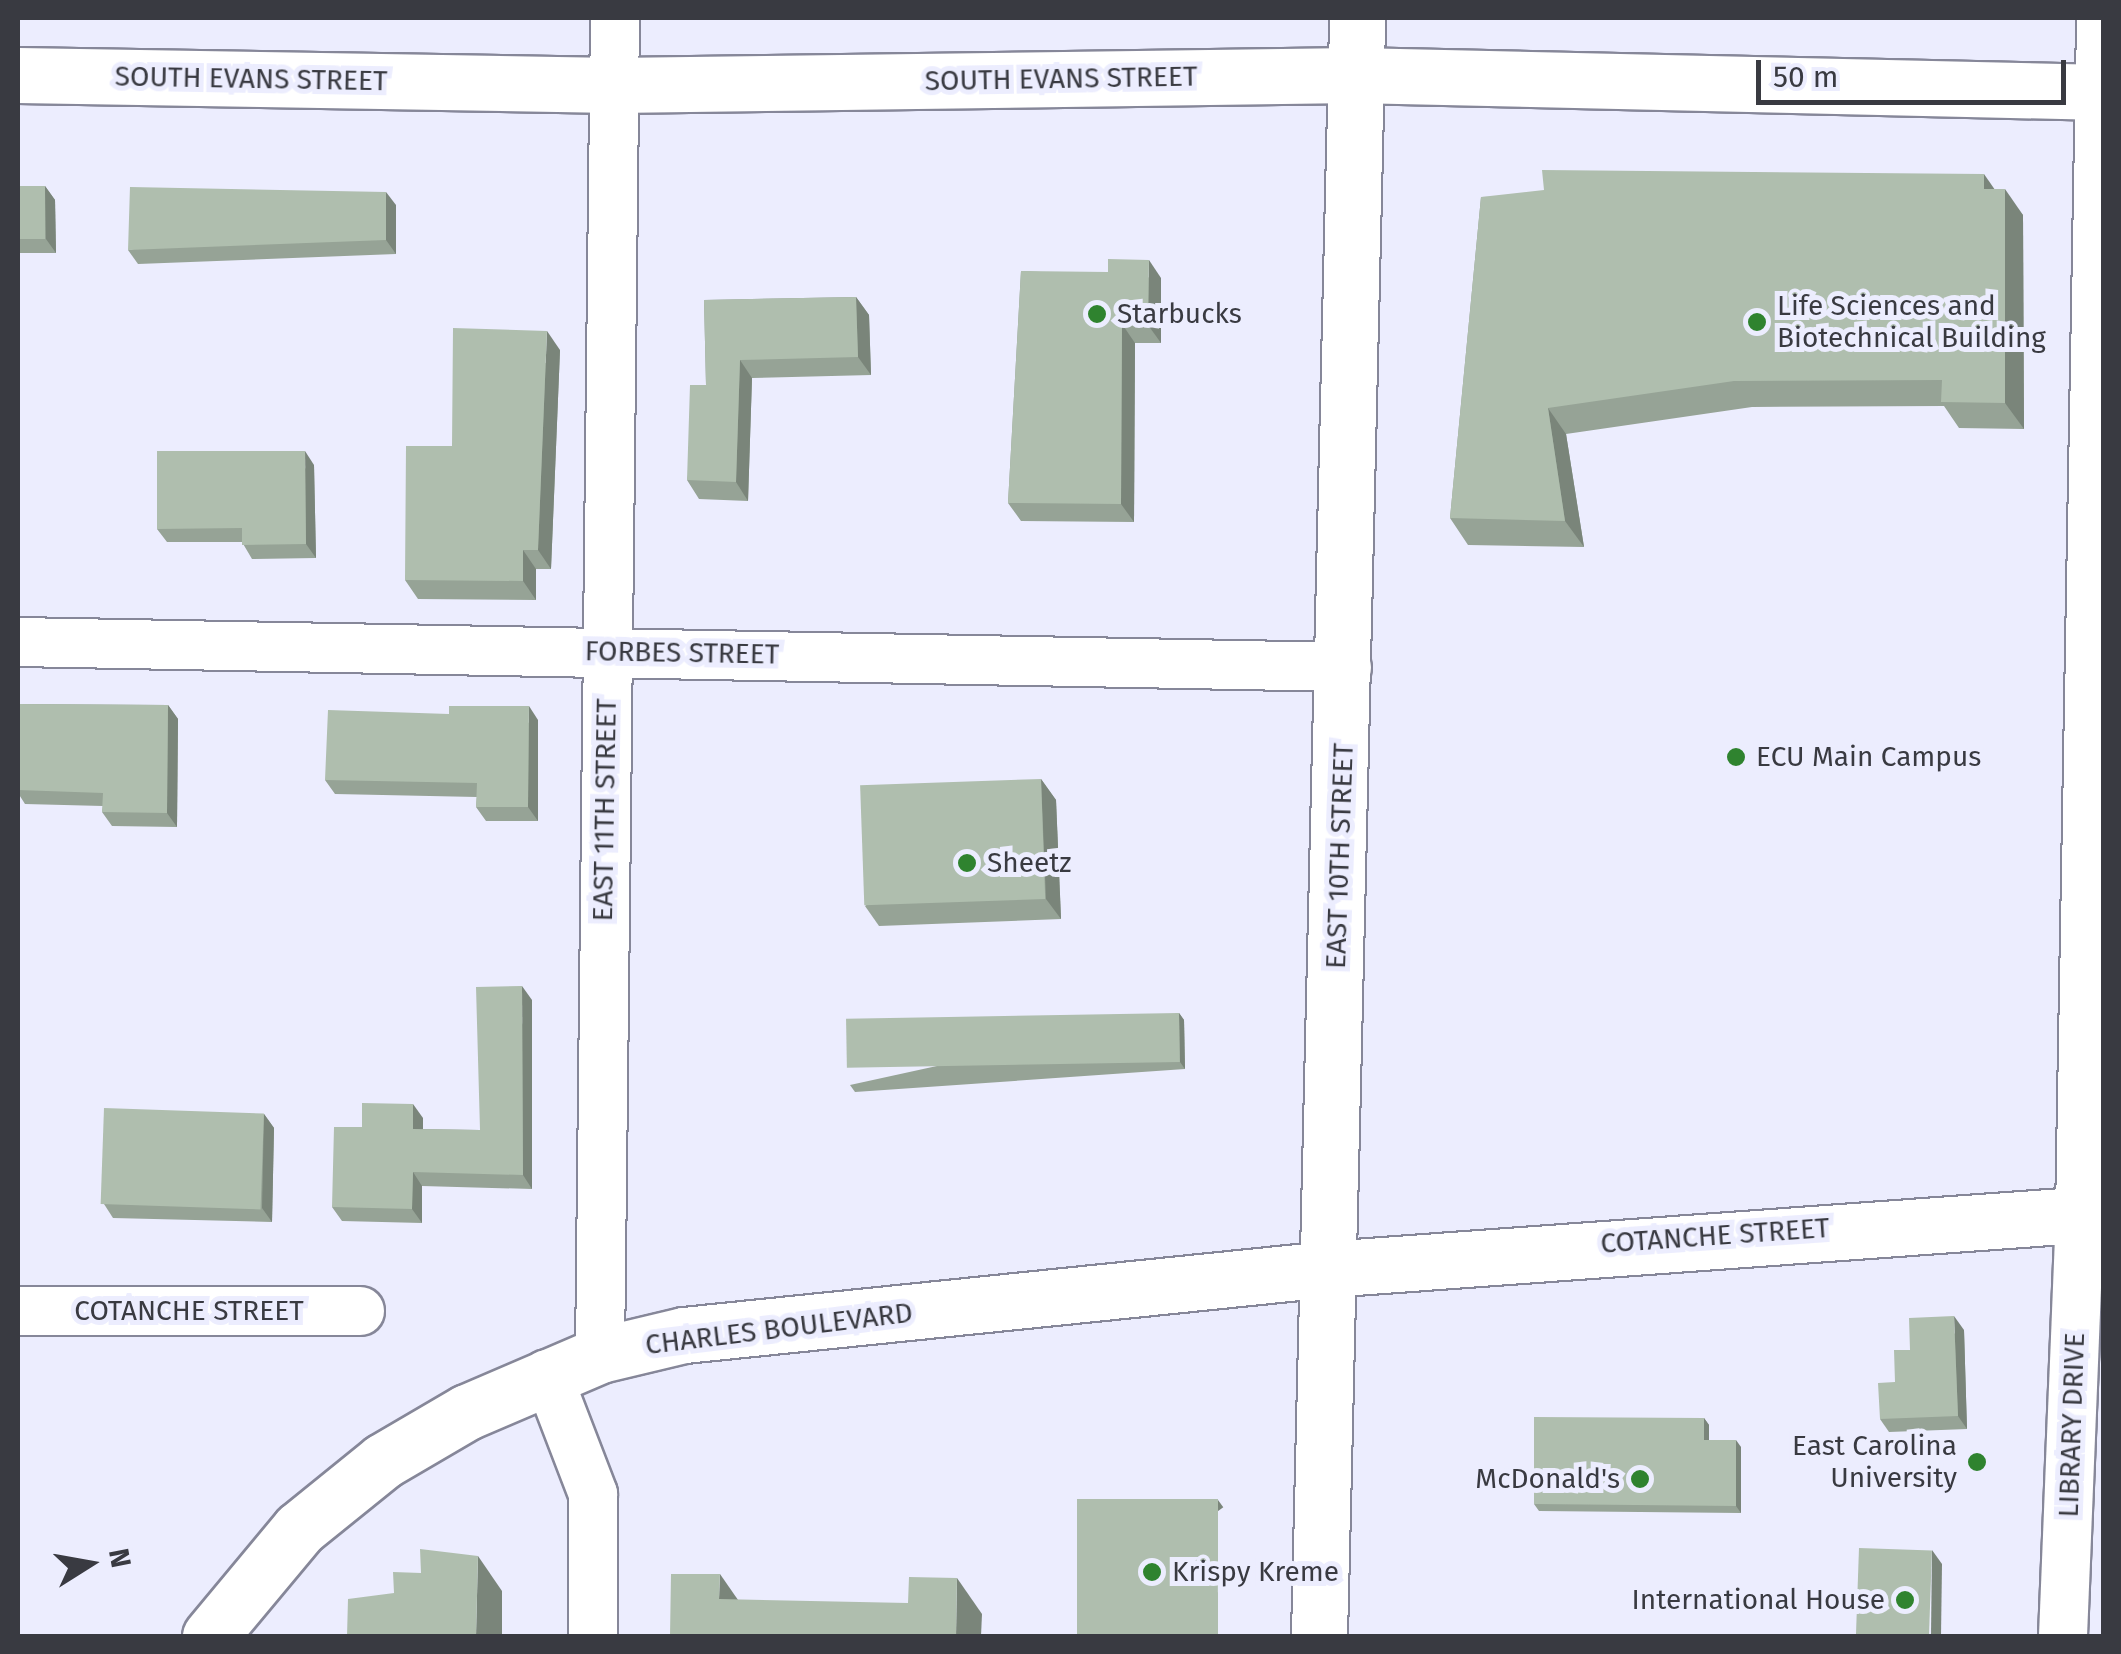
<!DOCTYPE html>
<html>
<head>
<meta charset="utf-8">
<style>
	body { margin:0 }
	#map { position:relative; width:2121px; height:1654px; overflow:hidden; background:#ecedfe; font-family:"Fira Sans",sans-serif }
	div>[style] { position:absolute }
	.roads { filter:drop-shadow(2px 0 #868799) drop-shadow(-2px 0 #868799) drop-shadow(0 2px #868799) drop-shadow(0 -2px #868799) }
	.street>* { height:48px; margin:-24px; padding:0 24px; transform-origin:24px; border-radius:24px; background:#fff }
	.secondary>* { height:55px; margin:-27.5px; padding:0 27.5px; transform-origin:27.5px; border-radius:27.5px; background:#fff }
	.primary>* { height:55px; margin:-27.5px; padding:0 27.5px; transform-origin:27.5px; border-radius:27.5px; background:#fff }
	.wall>* { inset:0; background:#96a396 }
	.shaded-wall>* { inset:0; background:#7a857a; transform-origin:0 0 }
	.building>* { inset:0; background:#afbeae; transform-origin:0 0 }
	.dots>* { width:28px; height:28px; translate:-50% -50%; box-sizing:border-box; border:5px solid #ecedfe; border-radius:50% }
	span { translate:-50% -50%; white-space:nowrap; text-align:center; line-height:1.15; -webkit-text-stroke:10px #ecedfe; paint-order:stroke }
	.street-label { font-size:28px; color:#393a41 }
	.poi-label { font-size:28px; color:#393a41 }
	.left { translate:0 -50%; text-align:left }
	.right { translate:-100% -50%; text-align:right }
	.frame { position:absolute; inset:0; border:20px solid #393a41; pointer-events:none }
	.north { position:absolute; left:40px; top:1514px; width:100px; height:100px; -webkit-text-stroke:8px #ecedfe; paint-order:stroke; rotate:79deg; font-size:28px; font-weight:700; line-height:40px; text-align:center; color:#393a41 }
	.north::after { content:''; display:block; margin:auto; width:35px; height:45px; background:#393a41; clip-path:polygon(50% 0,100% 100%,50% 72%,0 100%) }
	.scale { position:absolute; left:1756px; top:60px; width:310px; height:45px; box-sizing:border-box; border:5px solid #393a41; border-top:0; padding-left:12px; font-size:30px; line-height:35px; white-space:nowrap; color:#393a41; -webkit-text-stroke:8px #ecedfe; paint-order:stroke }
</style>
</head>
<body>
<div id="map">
	<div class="roads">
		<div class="street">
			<div style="left:18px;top:642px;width:1329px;rotate:1.08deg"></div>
			<div style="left:18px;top:1311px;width:342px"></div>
			<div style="left:600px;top:1355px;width:1337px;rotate:-89.36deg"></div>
			<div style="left:547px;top:1374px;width:129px;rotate:69deg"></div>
			<div style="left:593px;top:1494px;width:142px;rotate:90deg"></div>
			<div style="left:2063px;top:1636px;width:422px;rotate:-87.7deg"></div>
			<div style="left:2080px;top:1214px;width:1196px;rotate:-88.99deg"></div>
		</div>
		<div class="secondary">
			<div style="left:18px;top:75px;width:596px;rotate:0.96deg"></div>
			<div style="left:614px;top:85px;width:740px;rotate:-0.77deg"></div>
			<div style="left:1327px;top:1269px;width:779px;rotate:-4.12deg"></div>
		</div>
		<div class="primary">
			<div style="left:1354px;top:75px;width:750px;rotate:1.3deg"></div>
			<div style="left:210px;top:1636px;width:139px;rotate:-50.2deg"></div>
			<div style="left:299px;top:1529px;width:108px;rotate:-39deg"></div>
			<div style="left:383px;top:1461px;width:97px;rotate:-30.3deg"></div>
			<div style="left:467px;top:1412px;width:145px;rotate:-23.2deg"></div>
			<div style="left:600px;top:1355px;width:86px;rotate:-13.4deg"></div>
			<div style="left:684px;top:1335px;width:646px;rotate:-5.86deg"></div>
			<div style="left:1319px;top:1636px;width:1618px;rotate:-88.65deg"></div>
		</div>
	</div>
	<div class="wall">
		<div style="clip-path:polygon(18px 186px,45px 186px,55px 200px,56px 253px,18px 253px)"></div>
		<div style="clip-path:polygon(1995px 189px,2023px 215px,2024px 429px,1959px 428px,1944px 406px,1752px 407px,1566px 434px,1584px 547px,1468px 545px,1450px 518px,1481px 197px)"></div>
		<div style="clip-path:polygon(396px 205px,396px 254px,138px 264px,128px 250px)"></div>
		<div style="clip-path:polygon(1021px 271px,1161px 278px,1161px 343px,1135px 343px,1134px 522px,1021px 521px,1008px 503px)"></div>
		<div style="clip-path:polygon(856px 297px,869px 315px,871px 375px,752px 378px,748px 501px,699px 499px,687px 480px,706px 385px,704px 300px)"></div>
		<div style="clip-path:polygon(560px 350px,551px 569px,536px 569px,536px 600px,418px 599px,405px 580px,452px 446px)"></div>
		<div style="clip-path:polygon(314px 465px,316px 558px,252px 559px,242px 542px,167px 542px,157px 529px)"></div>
		<div style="clip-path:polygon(18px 704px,168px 705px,178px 719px,177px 827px,112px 826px,102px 812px,103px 806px,25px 804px,18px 793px)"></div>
		<div style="clip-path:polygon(538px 720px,538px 821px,486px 821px,476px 807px,477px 797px,335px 794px,325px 780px)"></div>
		<div style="clip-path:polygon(1041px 779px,1056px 800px,1061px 919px,879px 926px,865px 906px)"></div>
		<div style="clip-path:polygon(532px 1000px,532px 1189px,422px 1186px,422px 1223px,342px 1221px,332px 1207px,362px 1127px,423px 1118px,423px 1129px,480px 1130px)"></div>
		<div style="clip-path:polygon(1179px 1013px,1184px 1020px,1185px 1069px,855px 1092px,850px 1085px)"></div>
		<div style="clip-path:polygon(264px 1114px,274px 1128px,272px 1222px,113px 1218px,104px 1204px)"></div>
		<div style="clip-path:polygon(1964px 1330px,1967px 1429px,1889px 1432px,1880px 1419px,1910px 1350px)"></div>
		<div style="clip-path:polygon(1704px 1418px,1709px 1425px,1709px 1440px,1741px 1447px,1741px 1513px,1539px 1511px,1534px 1504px)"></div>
	</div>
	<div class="shaded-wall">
		<div style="clip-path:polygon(1984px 174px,2002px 200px,1984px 189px)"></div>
		<div style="clip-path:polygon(45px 186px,55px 200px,56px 253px,46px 239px)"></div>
		<div style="clip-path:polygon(2005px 189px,2023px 215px,2024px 429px,2005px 403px)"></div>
		<div style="clip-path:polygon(386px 192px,396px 205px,396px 254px,386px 240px)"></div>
		<div style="clip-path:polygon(1149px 260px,1161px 278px,1161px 343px,1148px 325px)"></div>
		<div style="clip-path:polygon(856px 297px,869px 315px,871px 375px,858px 357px)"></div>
		<div style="clip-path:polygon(1122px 324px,1135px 343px,1134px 522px,1121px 504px)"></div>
		<div style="clip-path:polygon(547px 331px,560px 350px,551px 569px,538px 550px)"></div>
		<div style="clip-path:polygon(740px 360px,752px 378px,748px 501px,736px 482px)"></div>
		<div style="clip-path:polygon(1548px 408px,1566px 434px,1584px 547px,1565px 521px)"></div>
		<div style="clip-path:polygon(305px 451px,314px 465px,316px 558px,306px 544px)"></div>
		<div style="clip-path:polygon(523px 550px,536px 569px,536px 600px,523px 581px)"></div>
		<div style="clip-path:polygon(168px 705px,178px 719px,177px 827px,167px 813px)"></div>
		<div style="clip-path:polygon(529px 706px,538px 720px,538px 821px,528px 807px)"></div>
		<div style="clip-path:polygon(1041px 779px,1056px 800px,1061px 919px,1046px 899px)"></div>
		<div style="clip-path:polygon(522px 986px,532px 1000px,532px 1189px,523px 1175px)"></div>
		<div style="clip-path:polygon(1179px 1013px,1184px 1020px,1185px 1069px,1180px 1062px)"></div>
		<div style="clip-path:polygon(413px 1104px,423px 1118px,423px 1143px,413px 1129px)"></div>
		<div style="clip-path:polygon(264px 1114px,274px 1128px,272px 1222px,262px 1208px)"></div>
		<div style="clip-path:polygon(413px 1172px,422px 1186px,422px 1223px,412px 1209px)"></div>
		<div style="clip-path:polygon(1954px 1316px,1964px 1330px,1967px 1429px,1958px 1416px)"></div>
		<div style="clip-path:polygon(1704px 1418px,1709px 1425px,1709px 1447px,1704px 1440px)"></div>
		<div style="clip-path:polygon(1736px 1440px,1741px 1447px,1741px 1513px,1736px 1506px)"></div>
		<div style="left:1218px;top:1500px;width:9px;height:136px;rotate:54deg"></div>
		<div style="clip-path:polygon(1932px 1550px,1942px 1564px,1941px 1636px,1931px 1636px)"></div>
		<div style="clip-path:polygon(478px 1556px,502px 1591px,502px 1636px,476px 1636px)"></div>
		<div style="clip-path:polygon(720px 1574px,745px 1610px,719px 1599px)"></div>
		<div style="clip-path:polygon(957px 1578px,982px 1614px,981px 1636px,956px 1636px)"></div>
	</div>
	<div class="building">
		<div style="clip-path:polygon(1542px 170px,1984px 174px,1984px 189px,2005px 189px,2005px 403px,1941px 402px,1942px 380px,1734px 381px,1548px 408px,1565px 521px,1450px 518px,1481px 197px,1544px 190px)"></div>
		<div style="left:18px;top:186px;width:27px;height:53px"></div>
		<div style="clip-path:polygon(130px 187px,386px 192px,386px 240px,128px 250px)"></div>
		<div style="clip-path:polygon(1108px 259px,1149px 260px,1148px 325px,1122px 324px,1121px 504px,1008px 503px,1021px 271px,1108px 272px)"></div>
		<div style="clip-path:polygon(856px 297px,858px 357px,740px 360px,736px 482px,687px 480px,690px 385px,706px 385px,704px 300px)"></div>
		<div style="clip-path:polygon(453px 328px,547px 331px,538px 550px,523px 550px,523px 581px,405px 580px,406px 446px,452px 446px)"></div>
		<div style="clip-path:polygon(157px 451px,305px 451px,306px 544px,242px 545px,242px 528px,157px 529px)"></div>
		<div style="clip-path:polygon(18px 704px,168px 705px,167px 813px,102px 812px,103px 793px,18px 790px)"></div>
		<div style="clip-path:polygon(449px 706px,529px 706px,528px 807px,476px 807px,477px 783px,325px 780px,328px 710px,449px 714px)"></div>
		<div style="left:1041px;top:779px;width:120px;height:181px;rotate:88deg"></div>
		<div style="clip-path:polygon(522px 986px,523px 1175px,413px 1172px,412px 1209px,332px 1207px,334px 1127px,362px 1127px,362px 1103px,413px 1104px,413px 1129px,480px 1130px,476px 987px)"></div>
		<div style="left:1179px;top:1013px;width:49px;height:333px;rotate:89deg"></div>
		<div style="left:104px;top:1108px;width:160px;height:96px;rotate:2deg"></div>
		<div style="clip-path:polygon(1954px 1316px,1958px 1416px,1880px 1419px,1878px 1383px,1895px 1382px,1894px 1350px,1910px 1350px,1909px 1318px)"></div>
		<div style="clip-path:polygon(1534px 1417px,1704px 1418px,1704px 1440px,1736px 1440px,1736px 1506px,1534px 1504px)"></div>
		<div style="left:1077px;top:1499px;width:141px;height:137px"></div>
		<div style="left:1859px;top:1548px;width:73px;height:88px;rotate:2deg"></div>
		<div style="clip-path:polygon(420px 1549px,478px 1556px,476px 1636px,347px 1636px,348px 1599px,394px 1593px,393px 1572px,421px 1573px)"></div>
		<div style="clip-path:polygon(671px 1574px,720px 1574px,719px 1599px,908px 1603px,909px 1577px,957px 1578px,956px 1636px,670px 1636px)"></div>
	</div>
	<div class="dots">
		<div style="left:1097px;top:314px;background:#2f832f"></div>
		<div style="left:1757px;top:322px;background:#2f832f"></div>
		<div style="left:1736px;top:757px;background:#2f832f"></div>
		<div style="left:967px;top:863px;background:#2f832f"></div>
		<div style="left:1977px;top:1462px;background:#2f832f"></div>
		<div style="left:1640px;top:1479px;background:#2f832f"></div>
		<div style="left:1152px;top:1572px;background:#2f832f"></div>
		<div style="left:1905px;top:1600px;background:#2f832f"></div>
	</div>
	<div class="street-label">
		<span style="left:251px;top:79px;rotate:1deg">SOUTH EVANS STREET</span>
		<span style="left:1061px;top:79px;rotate:-1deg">SOUTH EVANS STREET</span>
		<span style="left:682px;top:653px;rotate:1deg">FORBES STREET</span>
		<span style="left:605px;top:810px;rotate:-89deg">EAST 11TH STREET</span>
		<span style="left:1340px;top:856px;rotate:-88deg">EAST 10TH STREET</span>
		<span style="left:1715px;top:1236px;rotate:-4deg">COTANCHE STREET</span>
		<span style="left:189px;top:1311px">COTANCHE STREET</span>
		<span style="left:779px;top:1329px;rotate:-7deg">CHARLES BOULEVARD</span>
		<span style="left:2072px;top:1425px;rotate:-88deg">LIBRARY DRIVE</span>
	</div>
	<div class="poi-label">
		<span class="left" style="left:1777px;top:322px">Life Sciences and<br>Biotechnical Building</span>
		<span class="left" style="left:1117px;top:314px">Starbucks</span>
		<span class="left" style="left:1756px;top:757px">ECU Main Campus</span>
		<span class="left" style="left:987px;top:863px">Sheetz</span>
		<span class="right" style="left:1957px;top:1462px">East Carolina<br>University</span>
		<span class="right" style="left:1620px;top:1479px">McDonald's</span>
		<span class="left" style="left:1172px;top:1572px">Krispy Kreme</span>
		<span class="right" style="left:1885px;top:1600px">International House</span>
	</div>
	<div class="frame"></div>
	<div class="north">N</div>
	<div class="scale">50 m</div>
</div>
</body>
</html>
